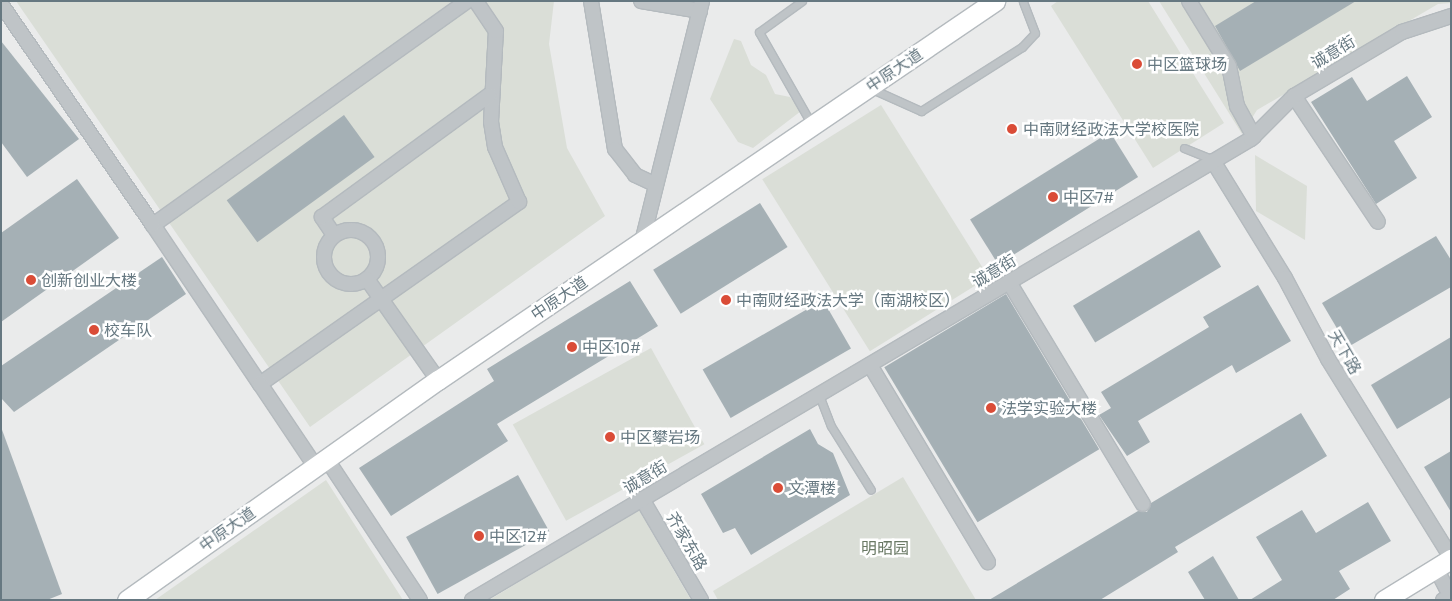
<!DOCTYPE html>
<html>
<head>
<meta charset="utf-8">
<style>
	body { margin:0 }
	#map { position:relative; width:1452px; height:601px; overflow:hidden; background:#faf9f8; font-family:"Exo 2","Noto Sans SC",sans-serif }
	div>[style] { position:absolute }
	.built>* { inset:0; background:#eaebeb; transform-origin:0 0 }
	.green>* { inset:0; background:#daded7; transform-origin:0 0 }
	.building>* { inset:0; background:#a5b0b5; transform-origin:0 0 }
	.roads { filter:drop-shadow(1px 0 #b4babe) drop-shadow(-1px 0 #b4babe) drop-shadow(0 1px #b4babe) drop-shadow(0 -1px #b4babe) }
	.lane>* { height:7px; margin:-3.5px; padding:0 3.5px; transform-origin:3.5px; border-radius:3.5px; background:#bfc4c7 }
	.street>* { height:14px; margin:-7px; padding:0 7px; transform-origin:7px; border-radius:7px; background:#bfc4c7 }
	.street>.ring { margin:-7px; padding:0; box-sizing:content-box; background:none; border:14px solid #bfc4c7; border-radius:50% }
	.secondary>* { height:19px; margin:-9.5px; padding:0 9.5px; transform-origin:9.5px; border-radius:9.5px; background:#fff }
	.dots>* { width:14px; height:14px; translate:-50% -50%; box-sizing:border-box; border:2px solid #fff; border-radius:50% }
	span { translate:-50% -50%; white-space:nowrap; text-align:center; line-height:1.15; -webkit-text-stroke:5px #fff; paint-order:stroke }
	.street-label { font-size:16px; color:#667881 }
	.poi-label { font-size:16px; color:#667881 }
	.left { translate:0 -50%; text-align:left }
	.park-label { font-size:16px; color:#6a7965 }
	.frame { position:absolute; inset:0; border:2px solid #667881; pointer-events:none }
</style>
</head>
<body>
<div id="map">
	<div class="built">
		<div style="left:1px;top:1px;width:1450px;height:599px"></div>
	</div>
	<div class="green">
		<div style="clip-path:polygon(16px 1px,554px 1px,549px 44px,567px 148px,605px 216px,310px 427px)"></div>
		<div style="clip-path:polygon(1058px 1px,1148px 1px,1224px 123px,1153px 168px,1051px 6px)"></div>
		<div style="clip-path:polygon(1159px 1px,1451px 1px,1451px 3px,1438px 4px,1257px 110px,1242px 134px)"></div>
		<div style="clip-path:polygon(734px 39px,741px 41px,751px 65px,766px 75px,775px 94px,790px 97px,801px 111px,753px 148px,738px 142px,710px 99px)"></div>
		<div style="left:881px;top:105px;width:203px;height:140px;rotate:58deg"></div>
		<div style="clip-path:polygon(1255px 155px,1307px 186px,1305px 240px,1256px 211px)"></div>
		<div style="left:651px;top:348px;width:110px;height:158px;rotate:61deg"></div>
		<div style="clip-path:polygon(903px 477px,976px 600px,718px 600px,713px 591px)"></div>
		<div style="clip-path:polygon(326px 480px,403px 600px,155px 600px)"></div>
		<div style="clip-path:polygon(639px 510px,691px 600px,489px 600px)"></div>
	</div>
	<div class="building">
		<div style="clip-path:polygon(1256px 1px,1356px 1px,1240px 71px,1215px 26px)"></div>
		<div style="clip-path:polygon(1px 41px,79px 139px,27px 177px,1px 142px)"></div>
		<div style="clip-path:polygon(1407px 76px,1432px 117px,1394px 141px,1417px 178px,1376px 204px,1311px 102px,1352px 77px,1367px 101px)"></div>
		<div style="left:344px;top:115px;width:52px;height:145px;rotate:54deg"></div>
		<div style="left:1110px;top:132px;width:53px;height:165px;rotate:58deg"></div>
		<div style="clip-path:polygon(77px 179px,119px 238px,1px 322px,1px 233px)"></div>
		<div style="left:760px;top:203px;width:52px;height:126px;rotate:58deg"></div>
		<div style="left:1199px;top:230px;width:43px;height:147px;rotate:59deg"></div>
		<div style="clip-path:polygon(1436px 236px,1451px 260px,1451px 287px,1348px 347px,1322px 303px)"></div>
		<div style="clip-path:polygon(162px 257px,186px 294px,14px 412px,1px 398px,1px 366px)"></div>
		<div style="clip-path:polygon(630px 281px,658px 326px,497px 424px,508px 441px,391px 516px,359px 468px,494px 381px,487px 369px)"></div>
		<div style="clip-path:polygon(1258px 285px,1291px 341px,1236px 373px,1232px 365px,1138px 421px,1150px 442px,1127px 456px,1099px 415px,1111px 408px,1101px 392px,1209px 327px,1203px 317px)"></div>
		<div style="left:1006px;top:294px;width:181px;height:142px;rotate:59deg"></div>
		<div style="left:823px;top:300px;width:56px;height:139px;rotate:60deg"></div>
		<div style="clip-path:polygon(1451px 337px,1451px 397px,1397px 429px,1371px 385px)"></div>
		<div style="clip-path:polygon(1301px 413px,1327px 456px,1175px 547px,1178px 552px,1100px 600px,989px 600px,1138px 511px,1147px 512px,1151px 503px)"></div>
		<div style="clip-path:polygon(1px 427px,62px 594px,47px 600px,1px 600px)"></div>
		<div style="clip-path:polygon(810px 429px,818px 444px,833px 453px,850px 495px,751px 555px,735px 528px,723px 533px,701px 494px)"></div>
		<div style="clip-path:polygon(1451px 451px,1451px 512px,1424px 467px)"></div>
		<div style="left:518px;top:475px;width:65px;height:128px;rotate:61deg"></div>
		<div style="clip-path:polygon(1368px 502px,1391px 541px,1339px 571px,1350px 589px,1333px 600px,1250px 600px,1282px 580px,1256px 537px,1302px 510px,1316px 533px)"></div>
		<div style="clip-path:polygon(1213px 556px,1239px 600px,1205px 600px,1188px 572px)"></div>
	</div>
	<div class="roads">
		<div class="lane">
			<div style="left:802px;top:1px;width:53px;rotate:144.2deg"></div>
			<div style="left:759px;top:32px;width:107px;rotate:60.3deg"></div>
			<div style="left:872px;top:89px;width:54px;rotate:24.2deg"></div>
			<div style="left:921px;top:111px;width:120px;rotate:-32.4deg"></div>
			<div style="left:1022px;top:47px;width:19px;rotate:-47deg"></div>
			<div style="left:1035px;top:33px;width:34px;rotate:-111deg"></div>
			<div style="left:1184px;top:148px;width:31px;rotate:22deg"></div>
			<div style="left:819px;top:395px;width:33px;rotate:69deg"></div>
			<div style="left:831px;top:426px;width:75px;rotate:58deg"></div>
		</div>
		<div class="street">
			<div style="left:467px;top:1px;width:386px;rotate:144.5deg"></div>
			<div style="left:153px;top:225px;width:192px;rotate:56.1deg"></div>
			<div style="left:260px;top:384px;width:317px;rotate:-35.1deg"></div>
			<div style="left:519px;top:202px;width:60px;rotate:-113.6deg"></div>
			<div style="left:495px;top:147px;width:25px;rotate:-99deg"></div>
			<div style="left:491px;top:122px;width:91px;rotate:-86.9deg"></div>
			<div style="left:496px;top:31px;width:36px;rotate:-124deg"></div>
			<div style="left:591px;top:1px;width:150px;rotate:80.8deg"></div>
			<div style="left:615px;top:149px;width:33px;rotate:52deg"></div>
			<div style="left:635px;top:175px;width:23px;rotate:25deg"></div>
			<div style="left:641px;top:1px;width:60px;rotate:9.6deg"></div>
			<div style="left:1189px;top:1px;width:76px;rotate:58.4deg"></div>
			<div style="left:1229px;top:66px;width:41px;rotate:78.7deg"></div>
			<div style="left:1237px;top:106px;width:35px;rotate:61deg"></div>
			<div style="left:1px;top:4px;width:268px;rotate:55.5deg"></div>
			<div style="left:1294px;top:96px;width:151px;rotate:56.3deg"></div>
			<div style="left:1213px;top:161px;width:137px;rotate:58.4deg"></div>
			<div style="left:1285px;top:278px;width:92px;rotate:62deg"></div>
			<div style="left:1328px;top:359px;width:233px;rotate:58.2deg"></div>
			<div class="ring" style="left:324px;top:230px;width:40px;height:40px"></div>
			<div style="left:334px;top:235px;width:22px;rotate:-124deg"></div>
			<div style="left:322px;top:217px;width:207px;rotate:-36.1deg"></div>
			<div style="left:642px;top:242px;width:248px;rotate:-76deg"></div>
			<div style="left:367px;top:279px;width:123px;rotate:54.9deg"></div>
			<div style="left:1009px;top:282px;width:259px;rotate:58.9deg"></div>
			<div style="left:870px;top:365px;width:230px;rotate:59.1deg"></div>
			<div style="left:260px;top:384px;width:99px;rotate:56.1deg"></div>
			<div style="left:326px;top:458px;width:170px;rotate:56.5deg"></div>
			<div style="left:642px;top:499px;width:117px;rotate:59.7deg"></div>
			<div style="left:1436px;top:568px;width:31px;rotate:63deg"></div>
			<div style="left:1450px;top:596px;width:8px;rotate:150deg"></div>
			<div style="left:472px;top:600px;width:905px;rotate:-30.62deg"></div>
			<div style="left:1251px;top:139px;width:61px;rotate:-45deg"></div>
			<div style="left:1294px;top:96px;width:126px;rotate:-30.7deg"></div>
			<div style="left:1402px;top:32px;width:52px;rotate:-18.1deg"></div>
		</div>
		<div class="secondary">
			<div style="left:127px;top:600px;width:381px;rotate:-35.3deg"></div>
			<div style="left:438px;top:380px;width:674px;rotate:-34.23deg"></div>
			<div style="left:1384px;top:600px;width:79px;rotate:-31.5deg"></div>
		</div>
	</div>
	<div class="dots">
		<div style="left:1137px;top:64px;background:#da4c37"></div>
		<div style="left:1012px;top:129px;background:#da4c37"></div>
		<div style="left:1053px;top:197px;background:#da4c37"></div>
		<div style="left:31px;top:280px;background:#da4c37"></div>
		<div style="left:726px;top:300px;background:#da4c37"></div>
		<div style="left:94px;top:330px;background:#da4c37"></div>
		<div style="left:572px;top:347px;background:#da4c37"></div>
		<div style="left:991px;top:408px;background:#da4c37"></div>
		<div style="left:610px;top:437px;background:#da4c37"></div>
		<div style="left:778px;top:488px;background:#da4c37"></div>
		<div style="left:479px;top:536px;background:#da4c37"></div>
	</div>
	<div class="street-label">
		<span style="left:1333px;top:52px;rotate:-31deg">诚意街</span>
		<span style="left:894px;top:70px;rotate:-34deg">中原大道</span>
		<span style="left:994px;top:271px;rotate:-31deg">诚意街</span>
		<span style="left:559px;top:298px;rotate:-34deg">中原大道</span>
		<span style="left:1345px;top:352px;rotate:60deg">天下路</span>
		<span style="left:645px;top:477px;rotate:-31deg">诚意街</span>
		<span style="left:227px;top:529px;rotate:-35deg">中原大道</span>
		<span style="left:687px;top:541px;rotate:60deg">齐家东路</span>
	</div>
	<div class="poi-label">
		<span class="left" style="left:1147px;top:64px">中区篮球场</span>
		<span class="left" style="left:1023px;top:129px">中南财经政法大学校医院</span>
		<span class="left" style="left:1063px;top:197px">中区7#</span>
		<span class="left" style="left:41px;top:280px">创新创业大楼</span>
		<span class="left" style="left:736px;top:300px">中南财经政法大学（南湖校区）</span>
		<span class="left" style="left:104px;top:330px">校车队</span>
		<span class="left" style="left:582px;top:347px">中区10#</span>
		<span class="left" style="left:1001px;top:408px">法学实验大楼</span>
		<span class="left" style="left:620px;top:437px">中区攀岩场</span>
		<span class="left" style="left:788px;top:488px">文潭楼</span>
		<span class="left" style="left:489px;top:536px">中区12#</span>
	</div>
	<div class="park-label">
		<span style="left:885px;top:548px">明昭园</span>
	</div>
	<div class="frame"></div>
</div>
</body>
</html>
